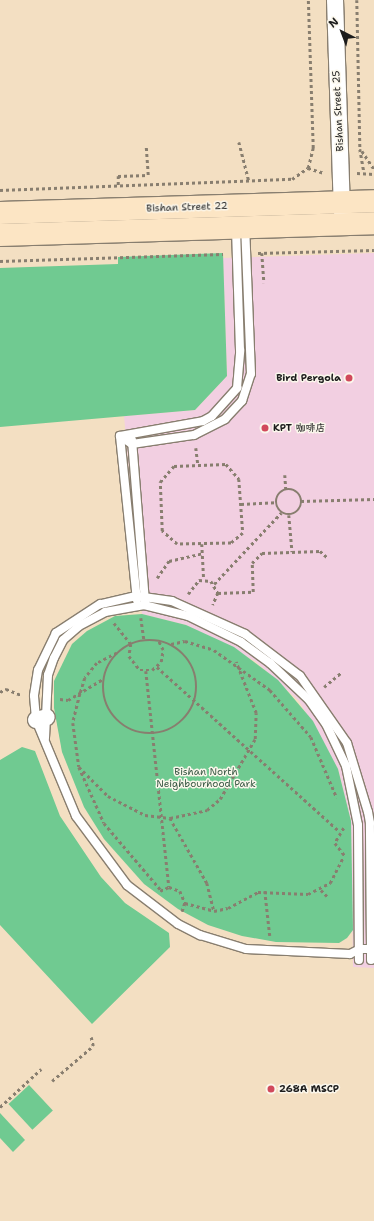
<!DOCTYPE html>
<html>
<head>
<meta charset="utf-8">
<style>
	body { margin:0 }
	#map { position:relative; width:374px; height:1221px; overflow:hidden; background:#f3dfc2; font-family:"Shantell Sans","LXGW WenKai TC",sans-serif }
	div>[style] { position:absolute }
	.built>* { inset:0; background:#f2cfe1 }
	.green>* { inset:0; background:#70ca91; transform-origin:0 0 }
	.path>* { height:2.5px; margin-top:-1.25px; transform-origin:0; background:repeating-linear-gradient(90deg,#887e6f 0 3px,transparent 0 6px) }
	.path>.ring { margin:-1.25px; padding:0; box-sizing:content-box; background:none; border:2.5px solid #887e6f; border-radius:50% }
	.roads { filter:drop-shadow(1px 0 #887e6f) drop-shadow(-1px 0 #887e6f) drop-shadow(0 1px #887e6f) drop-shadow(0 -1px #887e6f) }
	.lane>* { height:8px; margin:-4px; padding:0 4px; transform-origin:4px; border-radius:4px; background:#fff }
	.street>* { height:16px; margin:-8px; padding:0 8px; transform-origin:8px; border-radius:8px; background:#fff }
	.secondary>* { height:22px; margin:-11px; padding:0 11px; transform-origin:11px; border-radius:11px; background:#fce5c4 }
	.dots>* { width:11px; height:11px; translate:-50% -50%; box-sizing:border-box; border:2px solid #fbf7ec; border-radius:50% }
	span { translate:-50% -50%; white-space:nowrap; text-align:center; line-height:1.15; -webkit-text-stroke:3px #fbf7ec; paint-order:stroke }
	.street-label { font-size:10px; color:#1c1c1c }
	.poi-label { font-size:10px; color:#1c1c1c; font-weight:700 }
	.right { translate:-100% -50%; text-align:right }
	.left { translate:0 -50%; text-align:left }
	.park-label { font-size:10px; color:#395945 }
	.north { position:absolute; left:322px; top:12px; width:40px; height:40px; -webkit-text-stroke:3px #fbf7ec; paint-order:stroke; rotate:318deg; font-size:11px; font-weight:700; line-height:16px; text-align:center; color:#1c1c1c }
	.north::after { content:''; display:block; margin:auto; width:14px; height:18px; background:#1c1c1c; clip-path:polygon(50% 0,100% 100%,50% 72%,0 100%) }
</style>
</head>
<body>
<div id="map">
	<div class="built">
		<div style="clip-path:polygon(374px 253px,374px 968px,353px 967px,351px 821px,338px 769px,299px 701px,255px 661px,186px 625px,142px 614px,124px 416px,195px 410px,227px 376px,223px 258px)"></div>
	</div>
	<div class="green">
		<div style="clip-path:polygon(223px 253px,227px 376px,195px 410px,0 427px,0 268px,118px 264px,118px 257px)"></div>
		<div style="clip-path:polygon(142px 614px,186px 625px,234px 647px,278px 680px,313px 721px,338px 769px,351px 821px,353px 930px,347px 938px,339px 943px,276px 942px,242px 936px,208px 925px,178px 909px,144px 884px,104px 839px,84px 807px,62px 752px,54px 708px,54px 681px,72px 644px,87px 631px,115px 616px)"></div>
		<div style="clip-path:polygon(22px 747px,35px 751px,60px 816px,101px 877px,125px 903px,169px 933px,170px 947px,92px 1024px,0 925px,0 760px)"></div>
		<div style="left:29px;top:1085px;width:35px;height:28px;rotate:47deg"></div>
		<div style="clip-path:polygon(0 1113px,25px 1140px,13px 1152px,0 1138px)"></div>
	</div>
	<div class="path">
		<div style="left:357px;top:0;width:149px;rotate:88.8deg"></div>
		<div style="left:360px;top:149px;width:23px;rotate:80deg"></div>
		<div style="left:239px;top:142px;width:40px;rotate:75.6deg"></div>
		<div style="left:362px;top:151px;width:22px;rotate:56deg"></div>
		<div style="left:308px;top:168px;width:17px;rotate:17deg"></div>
		<div style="left:357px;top:173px;width:17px;rotate:3deg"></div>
		<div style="left:118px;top:185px;width:9px;rotate:-90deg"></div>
		<div style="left:118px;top:176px;width:30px;rotate:-2deg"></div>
		<div style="left:148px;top:175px;width:30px;rotate:-94deg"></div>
		<div style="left:0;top:190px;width:292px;rotate:-2.2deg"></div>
		<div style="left:292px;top:179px;width:19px;rotate:-35deg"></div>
		<div style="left:308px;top:168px;width:21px;rotate:-76deg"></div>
		<div style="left:313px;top:148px;width:148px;rotate:-91.9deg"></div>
		<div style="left:258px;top:253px;width:116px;rotate:-1.5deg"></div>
		<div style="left:262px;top:253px;width:30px;rotate:86deg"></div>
		<div style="left:0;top:261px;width:223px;rotate:-1.8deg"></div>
		<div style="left:196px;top:448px;width:17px;rotate:83deg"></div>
		<div style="left:226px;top:464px;width:20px;rotate:49deg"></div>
		<div style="left:239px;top:479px;width:54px;rotate:85.8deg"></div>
		<div style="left:243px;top:533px;width:16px;rotate:140deg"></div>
		<div style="left:231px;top:543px;width:54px;rotate:178.9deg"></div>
		<div style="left:177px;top:544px;width:20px;rotate:-139deg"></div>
		<div style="left:162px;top:531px;width:49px;rotate:-92.3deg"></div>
		<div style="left:160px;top:482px;width:21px;rotate:-49deg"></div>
		<div style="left:174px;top:466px;width:52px;rotate:-2.2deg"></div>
		<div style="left:285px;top:475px;width:15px;rotate:86deg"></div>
		<div class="ring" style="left:276px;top:489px;width:23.5px;height:23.5px"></div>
		<div style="left:301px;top:501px;width:73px;rotate:-1.6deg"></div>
		<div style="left:241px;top:504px;width:35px;rotate:-3deg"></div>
		<div style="left:289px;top:515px;width:37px;rotate:85deg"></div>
		<div style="left:202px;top:544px;width:35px;rotate:87deg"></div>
		<div style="left:157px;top:578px;width:21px;rotate:-55deg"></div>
		<div style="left:169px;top:561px;width:35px;rotate:-13deg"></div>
		<div style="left:214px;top:584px;width:98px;rotate:-46.7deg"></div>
		<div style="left:218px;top:593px;width:35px;rotate:-2deg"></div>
		<div style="left:253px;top:592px;width:29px;rotate:-92deg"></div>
		<div style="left:252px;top:563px;width:14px;rotate:-45deg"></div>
		<div style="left:262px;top:553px;width:58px;rotate:-2deg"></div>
		<div style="left:320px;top:551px;width:9px;rotate:41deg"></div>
		<div style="left:188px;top:594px;width:18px;rotate:-52deg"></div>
		<div style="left:199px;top:580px;width:12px;rotate:5deg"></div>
		<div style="left:211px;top:581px;width:14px;rotate:60deg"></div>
		<div style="left:218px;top:593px;width:13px;rotate:113deg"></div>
		<div style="left:141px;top:618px;width:22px;rotate:82deg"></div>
		<div style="left:114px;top:623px;width:27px;rotate:51deg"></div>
		<div style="left:131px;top:644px;width:12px;rotate:99deg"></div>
		<div style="left:129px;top:656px;width:18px;rotate:52deg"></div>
		<div style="left:140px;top:670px;width:12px"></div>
		<div style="left:152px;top:670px;width:12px;rotate:-42deg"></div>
		<div style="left:161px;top:662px;width:12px;rotate:-81deg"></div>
		<div style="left:163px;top:650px;width:11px;rotate:-117deg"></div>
		<div class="ring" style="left:103px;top:640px;width:91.5px;height:91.5px"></div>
		<div style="left:171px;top:644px;width:14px;rotate:-12deg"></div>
		<div style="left:185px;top:641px;width:30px;rotate:17deg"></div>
		<div style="left:214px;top:650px;width:69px;rotate:35.5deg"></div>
		<div style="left:270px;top:690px;width:62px;rotate:48.9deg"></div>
		<div style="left:311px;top:737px;width:66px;rotate:66.9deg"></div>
		<div style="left:117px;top:653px;width:22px;rotate:153deg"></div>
		<div style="left:97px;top:663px;width:19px;rotate:129deg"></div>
		<div style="left:85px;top:678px;width:17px;rotate:107deg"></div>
		<div style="left:80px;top:694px;width:30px;rotate:104deg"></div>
		<div style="left:73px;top:723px;width:44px;rotate:82.2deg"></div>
		<div style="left:79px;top:767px;width:61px;rotate:65.9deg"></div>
		<div style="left:104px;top:823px;width:88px;rotate:49.6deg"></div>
		<div style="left:157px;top:667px;width:246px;rotate:42deg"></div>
		<div style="left:146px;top:671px;width:217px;rotate:83.9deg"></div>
		<div style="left:324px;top:687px;width:23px;rotate:-40deg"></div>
		<div style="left:0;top:692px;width:7px;rotate:-27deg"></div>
		<div style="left:6px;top:689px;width:16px;rotate:22deg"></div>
		<div style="left:60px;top:699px;width:8px;rotate:7deg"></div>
		<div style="left:68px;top:700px;width:41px;rotate:-31deg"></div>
		<div style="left:79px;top:767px;width:41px;rotate:45deg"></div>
		<div style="left:108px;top:796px;width:42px;rotate:27.2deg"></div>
		<div style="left:145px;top:815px;width:25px;rotate:7deg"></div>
		<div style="left:170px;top:818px;width:38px;rotate:-12deg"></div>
		<div style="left:207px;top:810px;width:17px;rotate:-40deg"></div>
		<div style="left:220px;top:799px;width:69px;rotate:-59.7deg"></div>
		<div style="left:255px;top:739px;width:26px;rotate:-88deg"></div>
		<div style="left:256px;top:713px;width:55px;rotate:-111.4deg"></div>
		<div style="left:170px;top:818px;width:75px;rotate:60.4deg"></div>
		<div style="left:207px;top:883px;width:29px;rotate:76deg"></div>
		<div style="left:344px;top:828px;width:17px;rotate:121deg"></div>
		<div style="left:335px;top:843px;width:16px;rotate:52deg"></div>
		<div style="left:321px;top:890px;width:11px;rotate:45deg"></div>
		<div style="left:160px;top:891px;width:10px;rotate:-24deg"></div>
		<div style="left:169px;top:887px;width:12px;rotate:20deg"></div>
		<div style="left:180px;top:891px;width:13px;rotate:67deg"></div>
		<div style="left:185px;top:903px;width:9px;rotate:108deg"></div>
		<div style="left:265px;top:891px;width:45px;rotate:83.7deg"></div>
		<div style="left:185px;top:903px;width:30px;rotate:15deg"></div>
		<div style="left:214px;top:911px;width:14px;rotate:-12deg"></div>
		<div style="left:228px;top:908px;width:34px;rotate:-28deg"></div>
		<div style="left:258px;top:892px;width:50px;rotate:2.3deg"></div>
		<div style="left:308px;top:894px;width:25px;rotate:-27deg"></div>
		<div style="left:330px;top:883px;width:30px;rotate:-63deg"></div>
		<div style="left:52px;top:1081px;width:54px;rotate:-40.5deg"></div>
		<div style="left:93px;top:1046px;width:9px;rotate:-103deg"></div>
		<div style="left:0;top:1107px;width:56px;rotate:-42.8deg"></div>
	</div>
	<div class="roads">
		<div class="lane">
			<div style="left:120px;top:436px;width:14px;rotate:34deg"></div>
			<div style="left:132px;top:444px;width:63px;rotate:-8.3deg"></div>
			<div style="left:194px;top:435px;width:35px;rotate:-27deg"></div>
			<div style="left:225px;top:419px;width:25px;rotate:-47deg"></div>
			<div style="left:242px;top:401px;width:28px;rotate:-72deg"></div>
			<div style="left:251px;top:374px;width:147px;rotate:-92.3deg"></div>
			<div style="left:120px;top:436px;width:84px;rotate:-10.2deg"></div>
			<div style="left:203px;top:421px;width:10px;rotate:-29deg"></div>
			<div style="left:212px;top:416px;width:38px;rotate:-48deg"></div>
			<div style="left:237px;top:388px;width:38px;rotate:-85deg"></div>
			<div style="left:240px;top:350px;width:122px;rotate:-91.9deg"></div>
			<div style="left:120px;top:436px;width:165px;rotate:84.1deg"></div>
			<div style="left:132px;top:440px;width:163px;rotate:85.4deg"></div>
			<div style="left:45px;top:738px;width:63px;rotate:-87.3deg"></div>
			<div style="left:48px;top:675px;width:18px;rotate:-71deg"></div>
			<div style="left:54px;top:658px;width:20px;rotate:-63deg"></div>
			<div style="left:63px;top:640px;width:21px;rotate:-41deg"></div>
			<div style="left:79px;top:626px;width:30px;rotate:-28deg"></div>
			<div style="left:105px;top:612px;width:40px;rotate:-10deg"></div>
			<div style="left:144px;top:605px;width:45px;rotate:14deg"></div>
			<div style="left:188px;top:616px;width:59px;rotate:26.1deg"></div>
			<div style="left:241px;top:642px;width:36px;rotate:36deg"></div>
			<div style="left:270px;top:663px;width:54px;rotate:43.5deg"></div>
			<div style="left:309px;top:700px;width:29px;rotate:55deg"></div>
			<div style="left:326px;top:724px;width:47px;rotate:64.5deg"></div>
			<div style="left:346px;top:766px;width:60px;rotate:78.5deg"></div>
			<div style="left:358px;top:825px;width:135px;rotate:89.6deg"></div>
			<div style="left:371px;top:960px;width:11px;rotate:-90deg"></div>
			<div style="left:371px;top:949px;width:126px;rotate:-90.5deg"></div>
			<div style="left:370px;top:823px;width:11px;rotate:-100deg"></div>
			<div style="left:368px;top:812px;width:72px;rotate:-106.9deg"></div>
			<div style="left:347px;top:743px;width:82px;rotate:-125deg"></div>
			<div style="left:300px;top:676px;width:69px;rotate:-142.6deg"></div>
			<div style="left:245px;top:634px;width:80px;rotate:-155.7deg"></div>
			<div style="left:172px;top:601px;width:36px;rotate:-172deg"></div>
			<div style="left:136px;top:596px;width:37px;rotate:167deg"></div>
			<div style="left:100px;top:604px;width:53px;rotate:146.6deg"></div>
			<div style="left:56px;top:633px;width:41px;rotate:115.9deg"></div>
			<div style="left:38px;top:670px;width:26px;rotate:99deg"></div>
			<div style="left:34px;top:696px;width:24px;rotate:85deg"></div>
			<div style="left:36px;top:720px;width:104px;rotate:67.4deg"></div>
			<div style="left:76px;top:816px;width:86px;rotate:53.5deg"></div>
			<div style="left:127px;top:885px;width:64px;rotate:37.4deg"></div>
			<div style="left:178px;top:924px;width:25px;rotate:27deg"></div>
			<div style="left:200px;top:935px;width:48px;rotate:16.9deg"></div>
			<div style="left:246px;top:949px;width:104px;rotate:2.8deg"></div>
			<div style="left:350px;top:954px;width:11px;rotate:-27deg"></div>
			<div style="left:360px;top:949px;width:14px"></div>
		</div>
		<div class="street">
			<div style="left:335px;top:0;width:213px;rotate:88.1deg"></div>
			<div style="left:36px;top:720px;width:11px;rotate:-15deg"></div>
		</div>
		<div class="secondary">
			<div style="left:0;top:213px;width:374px;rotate:-1.8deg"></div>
			<div style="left:0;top:235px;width:374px;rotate:-1.8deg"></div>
		</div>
	</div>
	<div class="dots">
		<div style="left:349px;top:378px;background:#d1495b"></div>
		<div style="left:265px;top:428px;background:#d1495b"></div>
		<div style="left:271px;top:1089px;background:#d1495b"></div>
	</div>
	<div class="street-label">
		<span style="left:338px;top:111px;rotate:-93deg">Bishan Street 25</span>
		<span style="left:187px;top:207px;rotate:-2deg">Bishan Street 22</span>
	</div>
	<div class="poi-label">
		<span class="right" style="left:341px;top:378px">Bird Pergola</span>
		<span class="left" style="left:273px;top:428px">KPT 咖啡店</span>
		<span class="left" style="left:279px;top:1089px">268A MSCP</span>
	</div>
	<div class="park-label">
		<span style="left:206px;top:777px">Bishan North<br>Neighbourhood Park</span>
	</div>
	<div class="north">N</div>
</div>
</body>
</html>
